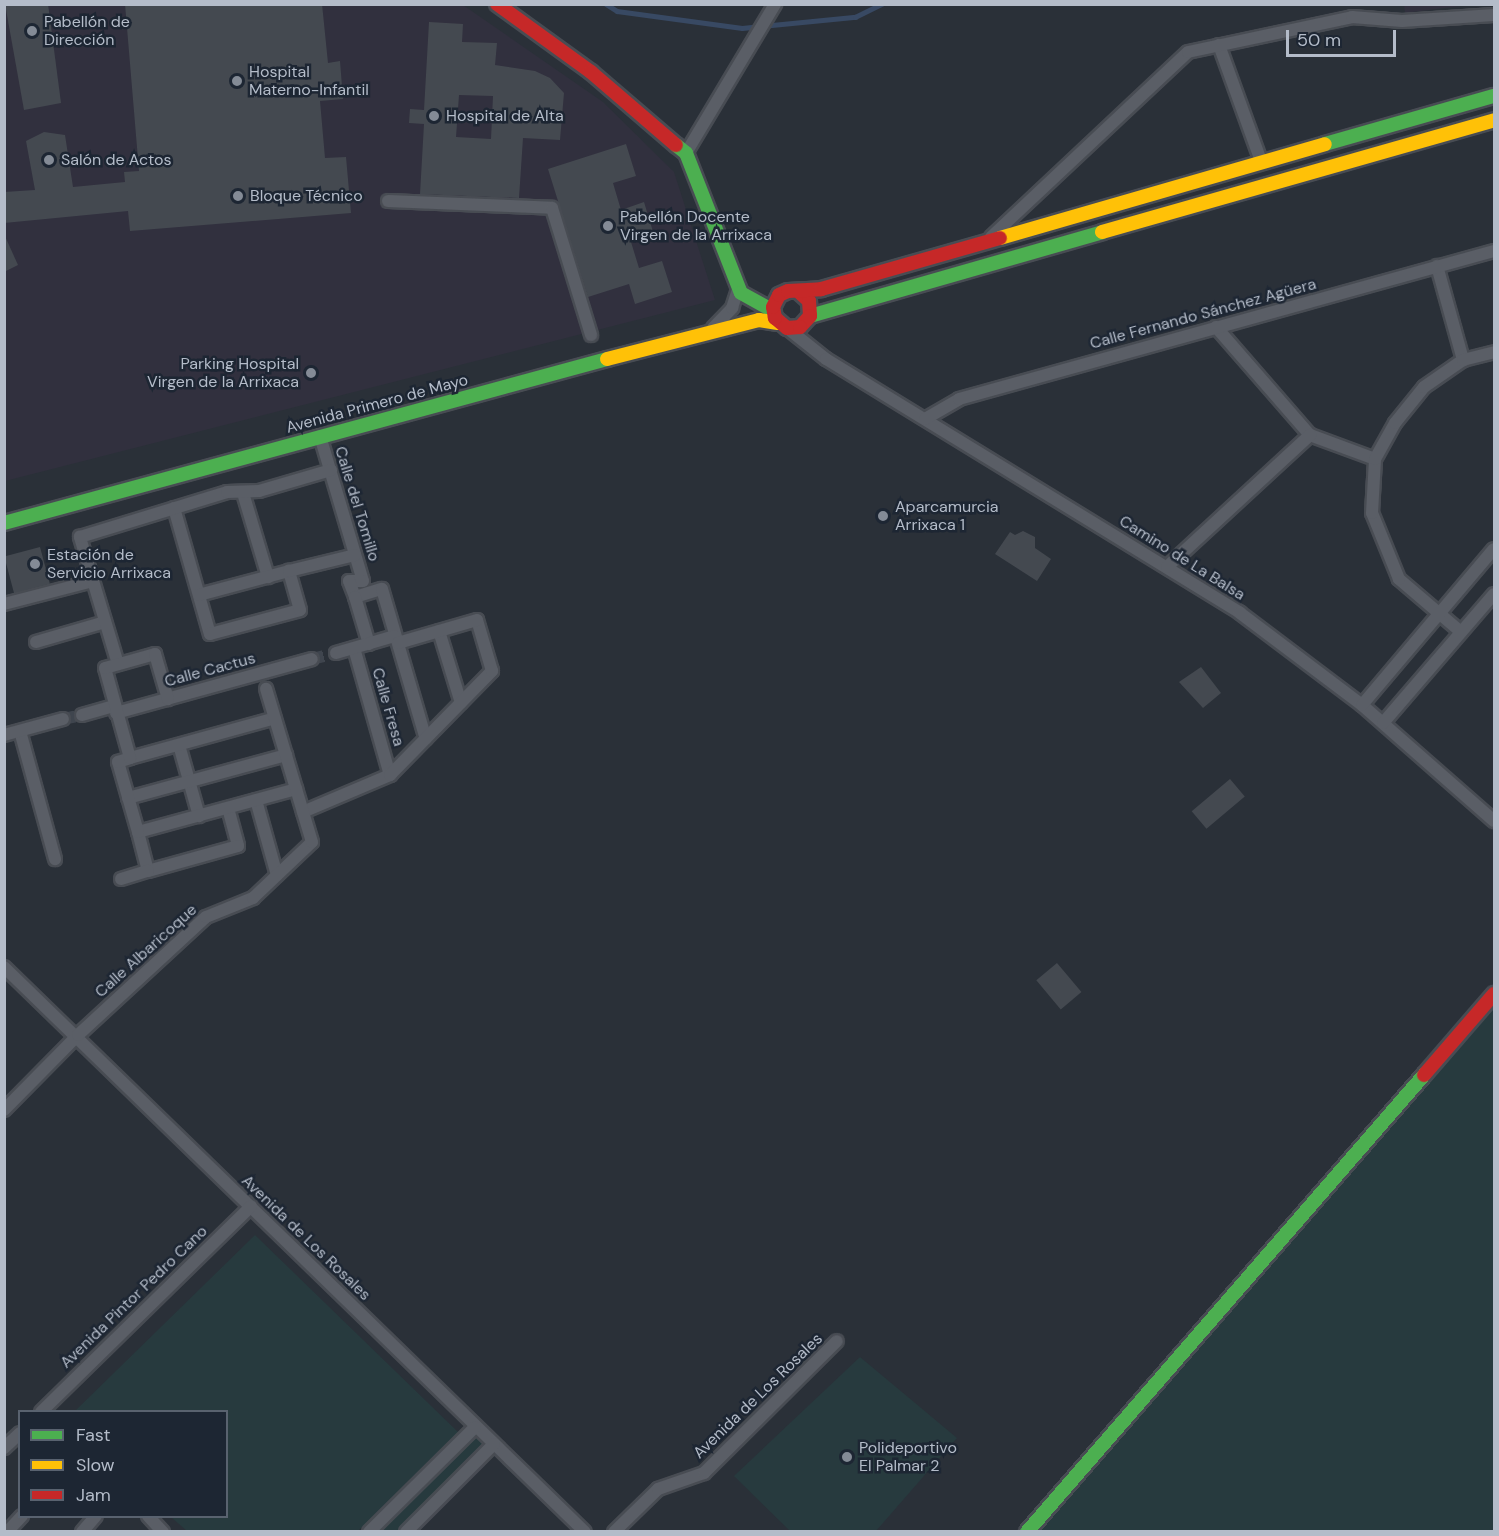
<!DOCTYPE html>
<html>
<head>
<meta charset="utf-8">
<style>
	body { margin:0 }
	#map { position:relative; width:1499px; height:1536px; overflow:hidden; background:#2a3038; font-family:"DM Sans",sans-serif }
	div>[style] { position:absolute }
	.medical>* { inset:0; background:#31303e }
	.green>* { inset:0; background:#273a3e }
	.stream>* { height:4.5px; margin:-2.25px; padding:0 2.25px; transform-origin:2.25px; border-radius:2.25px; background:#384963 }
	.building>* { inset:0; background:#444950; transform-origin:0 0 }
	.street-tunnel>* { height:12px; margin-top:-6px; transform-origin:0; background:repeating-linear-gradient(90deg,#3f454e 0 12px,transparent 0 18px) }
	.roads { filter:drop-shadow(2px 0 #484c53) drop-shadow(-2px 0 #484c53) drop-shadow(0 2px #484c53) drop-shadow(0 -2px #484c53) }
	.street>* { height:12px; margin:-6px; padding:0 6px; transform-origin:6px; border-radius:6px; background:#5a5e66 }
	.fast>* { height:14px; margin:-7px; padding:0 7px; transform-origin:7px; border-radius:7px; background:#4caf50 }
	.slow>* { height:14px; margin:-7px; padding:0 7px; transform-origin:7px; border-radius:7px; background:#ffc107 }
	.jam>* { height:14px; margin:-7px; padding:0 7px; transform-origin:7px; border-radius:7px; background:#c62828 }
	.dots>* { width:16px; height:16px; translate:-50% -50%; box-sizing:border-box; border:3px solid #1d2633; border-radius:50% }
	span { translate:-50% -50%; white-space:nowrap; text-align:center; line-height:1.15; -webkit-text-stroke:5px #1d2633; paint-order:stroke }
	.poi-label { font-size:16px; color:#b4bcc9 }
	.left { translate:0 -50%; text-align:left }
	.right { translate:-100% -50%; text-align:right }
	.street-label { font-size:16px; color:#b4bcc9 }
	.frame { position:absolute; inset:0; border:6px solid #b4bcc9; pointer-events:none }
	.legend { position:absolute; left:18px; top:1410px; width:210px; height:108px; box-sizing:border-box; background:#1d2633; border:2px solid #59626f; margin:0; padding:8px 10px; list-style:none; font-size:18px; color:#b4bcc9 }
	.legend li { display:flex; align-items:center; gap:12px; height:30px }
	.legend b { width:30px; border:2px solid #59626f }
	.scale { position:absolute; left:1286px; top:30px; width:110px; height:27px; box-sizing:border-box; border:3px solid #b4bcc9; border-top:0; padding-left:8px; font-size:18px; line-height:21px; white-space:nowrap; color:#b4bcc9; -webkit-text-stroke:4px #1d2633; paint-order:stroke }
</style>
</head>
<body>
<div id="map">
	<div class="medical">
		<div style="clip-path:polygon(1404px 4px,1469px 4px,1469px 5px,1405px 13px)"></div>
		<div style="clip-path:polygon(4px 5px,463px 5px,603px 102px,674px 172px,715px 300px,5px 481px)"></div>
	</div>
	<div class="green">
		<div style="clip-path:polygon(1494px 995px,1494px 1531px,1038px 1531px)"></div>
		<div style="clip-path:polygon(255px 1235px,458px 1432px,358px 1531px,187px 1531px,171px 1517px,226px 1516px,226px 1412px,75px 1411px)"></div>
		<div style="clip-path:polygon(860px 1357px,957px 1438px,876px 1531px,790px 1531px,734px 1476px)"></div>
		<div style="clip-path:polygon(476px 1436px,486px 1445px,398px 1531px,380px 1532px)"></div>
	</div>
	<div class="stream">
		<div style="left:606px;top:4px;width:13px;rotate:32deg"></div>
		<div style="left:617px;top:11px;width:126px;rotate:7.7deg"></div>
		<div style="left:742px;top:28px;width:114px;rotate:-5.6deg"></div>
		<div style="left:855px;top:17px;width:30px;rotate:-26deg"></div>
	</div>
	<div class="building">
		<div style="clip-path:polygon(5px 4px,48px 4px,61px 103px,24px 110px)"></div>
		<div style="clip-path:polygon(125px 4px,322px 4px,328px 63px,340px 61px,343px 99px,320px 101px,325px 158px,346px 157px,351px 213px,130px 231px,128px 211px,4px 223px,4px 192px,35px 190px,26px 141px,44px 132px,65px 135px,73px 187px,125px 182px,124px 172px,139px 171px)"></div>
		<div style="clip-path:polygon(evenodd,429px 22px,463px 24px,462px 42px,497px 43px,495px 65px,535px 71px,550px 78px,564px 93px,560px 140px,523px 138px,519px 198px,420px 194px,424px 124px,409px 123px,410px 109px,424px 110px,429px 22px,459px 95px,493px 96px,491px 139px,456px 137px,459px 95px)"></div>
		<div style="clip-path:polygon(626px 144px,636px 176px,613px 183px,621px 210px,644px 202px,654px 235px,631px 242px,639px 268px,662px 261px,672px 292px,635px 304px,629px 284px,588px 297px,548px 169px)"></div>
		<div style="clip-path:polygon(4px 234px,18px 265px,4px 272px)"></div>
		<div style="clip-path:polygon(1023px 531px,1035px 537px,1035px 548px,1051px 559px,1037px 581px,995px 554px,1010px 532px,1015px 535px)"></div>
		<div style="left:40px;top:547px;width:38px;height:37px;rotate:75deg"></div>
		<div style="clip-path:polygon(1201px 667px,1221px 693px,1203px 708px,1179px 682px)"></div>
		<div style="left:1230px;top:779px;width:23px;height:50px;rotate:50deg"></div>
		<div style="left:1057px;top:963px;width:38px;height:27px;rotate:50deg"></div>
	</div>
	<div class="street-tunnel">
		<div style="left:312px;top:659px;width:25px;rotate:-14deg"></div>
		<div style="left:63px;top:719px;width:19px;rotate:-12deg"></div>
	</div>
	<div class="roads">
		<div class="street">
			<div style="left:1219px;top:45px;width:123px;rotate:70.1deg"></div>
			<div style="left:686px;top:153px;width:174px;rotate:-59.1deg"></div>
			<div style="left:388px;top:201px;width:164px;rotate:2.4deg"></div>
			<div style="left:552px;top:208px;width:133px;rotate:72.9deg"></div>
			<div style="left:991px;top:237px;width:270px;rotate:-43.2deg"></div>
			<div style="left:1188px;top:52px;width:168px;rotate:-12deg"></div>
			<div style="left:1352px;top:17px;width:50px;rotate:4.6deg"></div>
			<div style="left:1402px;top:21px;width:92px;rotate:-3.7deg"></div>
			<div style="left:1437px;top:266px;width:98px;rotate:74.5deg"></div>
			<div style="left:1216px;top:327px;width:143px;rotate:49deg"></div>
			<div style="left:1310px;top:435px;width:69px;rotate:20.3deg"></div>
			<div style="left:713px;top:328px;width:28px;rotate:-46deg"></div>
			<div style="left:732px;top:308px;width:22px;rotate:-72deg"></div>
			<div style="left:787px;top:328px;width:50px;rotate:38.5deg"></div>
			<div style="left:826px;top:359px;width:486px;rotate:31.5deg"></div>
			<div style="left:1240px;top:613px;width:153px;rotate:37deg"></div>
			<div style="left:1362px;top:705px;width:176px;rotate:41.3deg"></div>
			<div style="left:925px;top:419px;width:39px;rotate:-30deg"></div>
			<div style="left:959px;top:399px;width:555px;rotate:-15.46deg"></div>
			<div style="left:320px;top:436px;width:151px;rotate:73.5deg"></div>
			<div style="left:363px;top:581px;width:14px;rotate:180deg"></div>
			<div style="left:349px;top:581px;width:17px;rotate:69deg"></div>
			<div style="left:355px;top:597px;width:28px;rotate:-17deg"></div>
			<div style="left:382px;top:589px;width:156px;rotate:73.7deg"></div>
			<div style="left:243px;top:493px;width:88px;rotate:73.4deg"></div>
			<div style="left:174px;top:508px;width:131px;rotate:74.1deg"></div>
			<div style="left:210px;top:634px;width:93px;rotate:-14.9deg"></div>
			<div style="left:300px;top:610px;width:41px;rotate:-105.8deg"></div>
			<div style="left:289px;top:571px;width:93px;rotate:165.1deg"></div>
			<div style="left:1167px;top:567px;width:195px;rotate:-42.7deg"></div>
			<div style="left:289px;top:571px;width:68px;rotate:-13.6deg"></div>
			<div style="left:355px;top:597px;width:49px;rotate:73.4deg"></div>
			<div style="left:4px;top:604px;width:92px;rotate:-14.5deg"></div>
			<div style="left:439px;top:631px;width:75px;rotate:73deg"></div>
			<div style="left:1461px;top:632px;width:82px;rotate:-139.5deg"></div>
			<div style="left:1399px;top:579px;width:71px;rotate:-112.2deg"></div>
			<div style="left:1372px;top:513px;width:54px;rotate:-86.8deg"></div>
			<div style="left:1375px;top:459px;width:41px;rotate:-60.9deg"></div>
			<div style="left:1395px;top:423px;width:46px;rotate:-51.1deg"></div>
			<div style="left:1424px;top:387px;width:47px;rotate:-34.7deg"></div>
			<div style="left:1463px;top:360px;width:32px;rotate:-14deg"></div>
			<div style="left:36px;top:642px;width:72px;rotate:-16.2deg"></div>
			<div style="left:354px;top:648px;width:132px;rotate:74.2deg"></div>
			<div style="left:336px;top:653px;width:61px;rotate:-16.1deg"></div>
			<div style="left:118px;top:664px;width:133px;rotate:-106.7deg"></div>
			<div style="left:80px;top:537px;width:154px;rotate:-17deg"></div>
			<div style="left:227px;top:492px;width:32px;rotate:-2deg"></div>
			<div style="left:259px;top:491px;width:75px;rotate:-16.3deg"></div>
			<div style="left:1362px;top:705px;width:204px;rotate:-49.8deg"></div>
			<div style="left:116px;top:713px;width:203px;rotate:-15.4deg"></div>
			<div style="left:82px;top:715px;width:33px;rotate:-16deg"></div>
			<div style="left:1383px;top:723px;width:170px;rotate:-49.3deg"></div>
			<div style="left:20px;top:731px;width:133px;rotate:74.7deg"></div>
			<div style="left:4px;top:735px;width:61px;rotate:-15.2deg"></div>
			<div style="left:179px;top:745px;width:74px;rotate:74.3deg"></div>
			<div style="left:130px;top:758px;width:150px;rotate:-15.4deg"></div>
			<div style="left:128px;top:798px;width:164px;rotate:-15.2deg"></div>
			<div style="left:256px;top:800px;width:78px;rotate:74.4deg"></div>
			<div style="left:228px;top:808px;width:39px;rotate:75deg"></div>
			<div style="left:238px;top:846px;width:93px;rotate:164.5deg"></div>
			<div style="left:148px;top:871px;width:40px;rotate:-104.4deg"></div>
			<div style="left:138px;top:832px;width:164px;rotate:-15.2deg"></div>
			<div style="left:303px;top:812px;width:95px;rotate:-23deg"></div>
			<div style="left:390px;top:775px;width:146px;rotate:-45.6deg"></div>
			<div style="left:492px;top:671px;width:53px;rotate:-106.4deg"></div>
			<div style="left:477px;top:620px;width:82px;rotate:163.8deg"></div>
			<div style="left:138px;top:832px;width:73px;rotate:-105.9deg"></div>
			<div style="left:118px;top:762px;width:13px;rotate:-18deg"></div>
			<div style="left:130px;top:758px;width:93px;rotate:-105.5deg"></div>
			<div style="left:105px;top:668px;width:52px;rotate:-15.6deg"></div>
			<div style="left:155px;top:654px;width:47px;rotate:73.9deg"></div>
			<div style="left:121px;top:879px;width:28px;rotate:-17deg"></div>
			<div style="left:4px;top:967px;width:810px;rotate:44.2deg"></div>
			<div style="left:4px;top:1110px;width:105px;rotate:-45.4deg"></div>
			<div style="left:78px;top:1035px;width:174px;rotate:-42.7deg"></div>
			<div style="left:206px;top:917px;width:51px;rotate:-22deg"></div>
			<div style="left:253px;top:898px;width:81px;rotate:-43.5deg"></div>
			<div style="left:312px;top:842px;width:160px;rotate:-106.7deg"></div>
			<div style="left:41px;top:1412px;width:294px;rotate:-44.4deg"></div>
			<div style="left:4px;top:1448px;width:22px;rotate:-43deg"></div>
			<div style="left:148px;top:1516px;width:22px;rotate:47deg"></div>
			<div style="left:7px;top:1532px;width:22px;rotate:-47deg"></div>
			<div style="left:82px;top:1532px;width:21px;rotate:-49deg"></div>
			<div style="left:369px;top:1532px;width:149px;rotate:-44.7deg"></div>
			<div style="left:406px;top:1532px;width:124px;rotate:-45deg"></div>
			<div style="left:614px;top:1532px;width:62px;rotate:-44.3deg"></div>
			<div style="left:658px;top:1489px;width:49px;rotate:-19.2deg"></div>
			<div style="left:704px;top:1473px;width:187px;rotate:-44.8deg"></div>
		</div>
		<div class="fast">
			<div style="left:1325px;top:144px;width:176px;rotate:-15.9deg"></div>
			<div style="left:676px;top:145px;width:13px;rotate:39deg"></div>
			<div style="left:686px;top:153px;width:150px;rotate:68.6deg"></div>
			<div style="left:741px;top:293px;width:37px;rotate:29deg"></div>
			<div style="left:810px;top:316px;width:304px;rotate:-16deg"></div>
			<div style="left:4px;top:523px;width:625px;rotate:-15.21deg"></div>
			<div style="left:1027px;top:1532px;width:605px;rotate:-49.02deg"></div>
		</div>
		<div class="slow">
			<div style="left:1102px;top:232px;width:408px;rotate:-15.9deg"></div>
			<div style="left:1000px;top:238px;width:338px;rotate:-16.1deg"></div>
			<div style="left:607px;top:359px;width:157px;rotate:-14.4deg"></div>
			<div style="left:759px;top:320px;width:19px;rotate:9deg"></div>
		</div>
		<div class="jam">
			<div style="left:497px;top:4px;width:116px;rotate:35.9deg"></div>
			<div style="left:591px;top:72px;width:112px;rotate:40.7deg"></div>
			<div style="left:798px;top:291px;width:15px;rotate:42deg"></div>
			<div style="left:809px;top:301px;width:15px;rotate:86deg"></div>
			<div style="left:810px;top:316px;width:15px;rotate:132deg"></div>
			<div style="left:800px;top:327px;width:13px;rotate:176deg"></div>
			<div style="left:787px;top:328px;width:16px;rotate:-140deg"></div>
			<div style="left:775px;top:318px;width:11px;rotate:-100deg"></div>
			<div style="left:773px;top:307px;width:13px;rotate:-63deg"></div>
			<div style="left:779px;top:295px;width:10px;rotate:-24deg"></div>
			<div style="left:788px;top:291px;width:33px;rotate:-3deg"></div>
			<div style="left:821px;top:289px;width:186px;rotate:-15.9deg"></div>
			<div style="left:1424px;top:1075px;width:107px;rotate:-49.2deg"></div>
		</div>
	</div>
	<div class="dots">
		<div style="left:32px;top:31px;background:#848b96"></div>
		<div style="left:237px;top:81px;background:#848b96"></div>
		<div style="left:434px;top:116px;background:#848b96"></div>
		<div style="left:49px;top:160px;background:#848b96"></div>
		<div style="left:238px;top:196px;background:#848b96"></div>
		<div style="left:608px;top:226px;background:#848b96"></div>
		<div style="left:311px;top:373px;background:#848b96"></div>
		<div style="left:883px;top:516px;background:#848b96"></div>
		<div style="left:35px;top:564px;background:#848b96"></div>
		<div style="left:847px;top:1457px;background:#848b96"></div>
	</div>
	<div class="poi-label">
		<span class="left" style="left:44px;top:31px">Pabellón de<br>Dirección</span>
		<span class="left" style="left:249px;top:81px">Hospital<br>Materno-Infantil</span>
		<span class="left" style="left:446px;top:116px">Hospital de Alta</span>
		<span class="left" style="left:61px;top:160px">Salón de Actos</span>
		<span class="left" style="left:250px;top:196px">Bloque Técnico</span>
		<span class="left" style="left:620px;top:226px">Pabellón Docente<br>Virgen de la Arrixaca</span>
		<span class="right" style="left:299px;top:373px">Parking Hospital<br>Virgen de la Arrixaca</span>
		<span class="left" style="left:895px;top:516px">Aparcamurcia<br>Arrixaca 1</span>
		<span class="left" style="left:47px;top:564px">Estación de<br>Servicio Arrixaca</span>
		<span class="left" style="left:859px;top:1457px">Polideportivo<br>El Palmar 2</span>
	</div>
	<div class="street-label">
		<span style="left:1203px;top:314px;rotate:-15deg">Calle Fernando Sánchez Agüera</span>
		<span style="left:377px;top:404px;rotate:-15deg">Avenida Primero de Mayo</span>
		<span style="left:357px;top:504px;rotate:73deg">Calle del Tomillo</span>
		<span style="left:1182px;top:558px;rotate:32deg">Camino de La Balsa</span>
		<span style="left:210px;top:670px;rotate:-15deg">Calle Cactus</span>
		<span style="left:388px;top:707px;rotate:74deg">Calle Fresa</span>
		<span style="left:146px;top:951px;rotate:-42deg">Calle Albaricoque</span>
		<span style="left:306px;top:1238px;rotate:44deg">Avenida de Los Rosales</span>
		<span style="left:134px;top:1297px;rotate:-44deg">Avenida Pintor Pedro Cano</span>
		<span style="left:758px;top:1396px;rotate:-44deg">Avenida de Los Rosales</span>
	</div>
	<div class="frame"></div>
	<ul class="legend">
	<li><b style="height:8px;background:#4caf50"></b>Fast</li>
	<li><b style="height:8px;background:#ffc107"></b>Slow</li>
	<li><b style="height:8px;background:#c62828"></b>Jam</li>
	</ul>
	<div class="scale">50 m</div>
</div>
</body>
</html>
